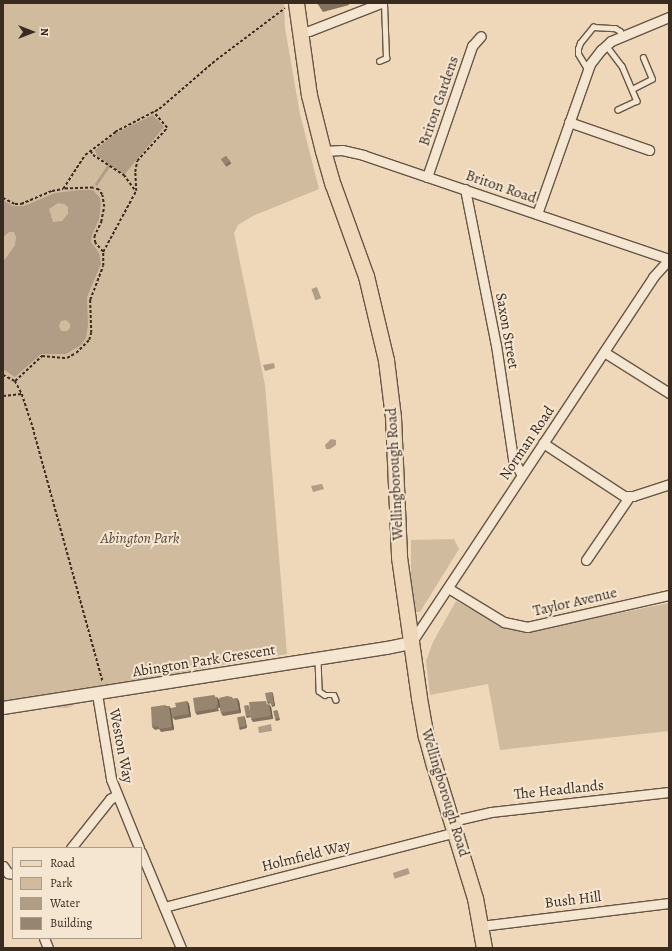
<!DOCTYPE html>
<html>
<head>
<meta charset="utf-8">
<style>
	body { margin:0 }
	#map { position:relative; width:672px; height:951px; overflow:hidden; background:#efd8b9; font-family:Alegreya,serif }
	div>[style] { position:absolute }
	.green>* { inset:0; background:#d0bb9f }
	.water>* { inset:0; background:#b19d85; transform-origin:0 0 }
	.stream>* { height:2.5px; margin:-1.25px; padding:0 1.25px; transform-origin:1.25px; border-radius:1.25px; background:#b19d85 }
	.path>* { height:1.5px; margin-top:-0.75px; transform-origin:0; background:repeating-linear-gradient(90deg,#3a2b20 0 3px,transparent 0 5px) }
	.roads { filter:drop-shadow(1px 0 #675646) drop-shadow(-1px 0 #675646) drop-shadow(0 1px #675646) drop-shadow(0 -1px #675646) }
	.service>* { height:4.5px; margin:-2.25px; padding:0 2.25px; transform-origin:2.25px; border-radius:2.25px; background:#f5e6d2 }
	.minor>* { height:9px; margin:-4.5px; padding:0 4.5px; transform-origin:4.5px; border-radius:4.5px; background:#f5e6d2 }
	.tertiary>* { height:12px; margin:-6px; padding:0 6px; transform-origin:6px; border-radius:6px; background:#f5e6d2 }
	.primary>* { height:15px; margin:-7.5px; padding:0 7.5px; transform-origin:7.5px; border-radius:7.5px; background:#efd8b9 }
	.wall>* { inset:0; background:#837260; transform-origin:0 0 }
	.shaded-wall>* { inset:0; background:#6a5d4e }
	.building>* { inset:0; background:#988570; transform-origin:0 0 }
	span { translate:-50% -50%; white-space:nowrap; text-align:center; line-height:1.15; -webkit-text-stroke:4px #f5e6d2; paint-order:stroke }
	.street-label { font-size:15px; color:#3a2b20 }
	.park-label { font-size:15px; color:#584839; font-style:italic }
	.frame { position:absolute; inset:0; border:4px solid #3a2b20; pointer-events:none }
	.legend { position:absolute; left:12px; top:847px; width:130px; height:92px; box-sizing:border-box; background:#f5e6d2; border:1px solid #aa9b8b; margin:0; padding:5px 7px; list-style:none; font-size:12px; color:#3a2b20 }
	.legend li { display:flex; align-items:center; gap:8px; height:20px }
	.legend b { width:20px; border:1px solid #aa9b8b }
	.north { position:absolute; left:12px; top:12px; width:40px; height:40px; -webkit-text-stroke:3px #f5e6d2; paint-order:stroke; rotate:90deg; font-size:11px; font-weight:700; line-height:16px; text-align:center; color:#3a2b20 }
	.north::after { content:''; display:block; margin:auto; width:14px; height:18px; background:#3a2b20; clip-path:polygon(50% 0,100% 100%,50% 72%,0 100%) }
</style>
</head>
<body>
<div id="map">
	<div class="green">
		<div style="clip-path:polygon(3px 3px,284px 3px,285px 28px,300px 114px,319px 189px,253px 216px,238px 225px,234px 233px,265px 385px,287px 654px,209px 667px,106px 688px,68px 708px,3px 706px)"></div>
		<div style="clip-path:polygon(454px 539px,459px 549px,420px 612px,416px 612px,411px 578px,411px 540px)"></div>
		<div style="clip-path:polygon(456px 601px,499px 624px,519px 630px,540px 629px,669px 603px,669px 731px,500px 750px,488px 684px,430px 695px,426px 661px,433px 642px)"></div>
	</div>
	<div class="water">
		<div style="clip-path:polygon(153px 115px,164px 127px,124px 175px,97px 156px,95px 150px,116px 133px)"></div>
		<div style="clip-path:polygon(evenodd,80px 190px,93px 190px,100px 198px,101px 204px,99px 219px,92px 235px,91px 242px,99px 253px,101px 264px,87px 297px,88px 325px,86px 338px,81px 345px,66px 354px,41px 354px,15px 377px,3px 369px,3px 262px,15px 245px,16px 237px,14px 232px,9px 232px,3px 237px,3px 200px,13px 206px,24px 206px,55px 193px,80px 190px,58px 203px,64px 204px,68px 207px,68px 214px,62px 221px,53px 222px,49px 209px,58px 203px,80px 190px,66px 320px,70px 324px,70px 328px,67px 331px,61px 331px,59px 326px,61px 321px,66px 320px)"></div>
		<div style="left:317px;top:287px;width:12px;height:6px;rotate:70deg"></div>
		<div style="clip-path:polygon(274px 363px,275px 368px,265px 371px,263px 365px)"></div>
		<div style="clip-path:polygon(331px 439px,336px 440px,336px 445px,330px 449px,326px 449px,325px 445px)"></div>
		<div style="clip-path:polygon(322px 484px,324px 489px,313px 492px,311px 486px)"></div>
		<div style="clip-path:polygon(271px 724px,272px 731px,259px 733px,258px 727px)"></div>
		<div style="left:408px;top:868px;width:6px;height:16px;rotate:72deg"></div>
	</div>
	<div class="stream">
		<div style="left:96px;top:184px;width:23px;rotate:-56deg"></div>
	</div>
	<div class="path">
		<div style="left:91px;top:151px;width:4px;rotate:63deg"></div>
		<div style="left:93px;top:155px;width:37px;rotate:33deg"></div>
		<div style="left:124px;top:175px;width:19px;rotate:54deg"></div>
		<div style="left:3px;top:198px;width:13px;rotate:27deg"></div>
		<div style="left:15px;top:204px;width:6px"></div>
		<div style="left:21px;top:204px;width:34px;rotate:-23deg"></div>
		<div style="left:52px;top:191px;width:11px;rotate:-10deg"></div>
		<div style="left:63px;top:189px;width:40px;rotate:-57.1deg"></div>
		<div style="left:85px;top:155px;width:38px;rotate:-37deg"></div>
		<div style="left:115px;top:132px;width:50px;rotate:-27.6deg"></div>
		<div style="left:159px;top:109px;width:75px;rotate:-40.7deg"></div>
		<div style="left:216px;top:60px;width:86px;rotate:-37deg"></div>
		<div style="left:103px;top:252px;width:69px;rotate:-61.6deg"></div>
		<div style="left:136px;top:191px;width:19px;rotate:-93deg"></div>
		<div style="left:135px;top:172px;width:11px;rotate:-80deg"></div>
		<div style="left:137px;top:161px;width:45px;rotate:-47.7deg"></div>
		<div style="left:167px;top:128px;width:21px;rotate:-131deg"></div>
		<div style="left:3px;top:375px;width:13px;rotate:27deg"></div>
		<div style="left:15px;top:381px;width:37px;rotate:-43deg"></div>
		<div style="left:42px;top:356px;width:25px;rotate:5deg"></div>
		<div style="left:67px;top:358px;width:10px;rotate:-29deg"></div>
		<div style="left:76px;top:353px;width:18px;rotate:-45deg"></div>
		<div style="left:89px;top:340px;width:7px;rotate:-74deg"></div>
		<div style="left:91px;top:333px;width:33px;rotate:-92deg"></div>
		<div style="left:90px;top:300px;width:36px;rotate:-69deg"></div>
		<div style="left:103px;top:266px;width:14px;rotate:-90deg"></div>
		<div style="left:103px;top:252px;width:12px;rotate:-132deg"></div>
		<div style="left:95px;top:243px;width:6px;rotate:-99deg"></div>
		<div style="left:94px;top:237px;width:17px;rotate:-65deg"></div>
		<div style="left:101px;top:222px;width:15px;rotate:-79deg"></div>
		<div style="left:104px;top:207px;width:12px;rotate:-99deg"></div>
		<div style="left:102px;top:195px;width:6px;rotate:-121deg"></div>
		<div style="left:99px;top:190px;width:6px;rotate:-162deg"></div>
		<div style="left:93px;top:188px;width:30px;rotate:178deg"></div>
		<div style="left:15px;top:381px;width:15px;rotate:62deg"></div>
		<div style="left:22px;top:394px;width:40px;rotate:72deg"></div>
		<div style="left:34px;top:432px;width:259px;rotate:74.6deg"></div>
		<div style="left:3px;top:396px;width:19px;rotate:-6deg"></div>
	</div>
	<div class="roads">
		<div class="service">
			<div style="left:606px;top:45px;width:26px;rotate:53deg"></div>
			<div style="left:622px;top:66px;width:38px;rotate:67deg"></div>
			<div style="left:637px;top:101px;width:21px;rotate:155deg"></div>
			<div style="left:379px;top:61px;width:8px;rotate:-23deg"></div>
			<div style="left:386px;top:58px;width:55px;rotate:-92.1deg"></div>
			<div style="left:587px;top:69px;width:17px;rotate:-121deg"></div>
			<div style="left:578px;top:54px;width:5px;rotate:-90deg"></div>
			<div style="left:578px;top:49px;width:6px;rotate:-72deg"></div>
			<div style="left:580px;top:43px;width:21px;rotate:-51deg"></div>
			<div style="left:593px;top:27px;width:22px;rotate:3deg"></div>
			<div style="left:615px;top:28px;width:6px;rotate:31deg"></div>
			<div style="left:620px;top:31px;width:4px;rotate:63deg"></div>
			<div style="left:632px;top:89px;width:22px;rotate:-27deg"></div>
			<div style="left:652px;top:79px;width:23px;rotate:-113deg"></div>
			<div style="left:318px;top:659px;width:32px;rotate:88deg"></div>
			<div style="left:319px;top:691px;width:7px;rotate:34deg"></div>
			<div style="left:325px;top:695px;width:9px"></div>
			<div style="left:334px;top:695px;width:5px;rotate:68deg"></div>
		</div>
		<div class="minor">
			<div style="left:300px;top:33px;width:9px;rotate:-13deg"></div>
			<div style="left:309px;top:31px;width:77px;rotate:-21.3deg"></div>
			<div style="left:569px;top:122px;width:85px;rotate:19.3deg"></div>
			<div style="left:323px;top:151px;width:19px;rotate:-3deg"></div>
			<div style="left:342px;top:150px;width:22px;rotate:13deg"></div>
			<div style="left:363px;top:155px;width:323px;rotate:18.8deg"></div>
			<div style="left:427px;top:177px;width:139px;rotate:-71deg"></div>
			<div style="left:472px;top:46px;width:13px;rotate:-48deg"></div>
			<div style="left:465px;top:189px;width:159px;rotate:78.8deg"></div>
			<div style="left:496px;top:345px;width:115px;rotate:81.5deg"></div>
			<div style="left:513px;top:459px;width:18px;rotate:61deg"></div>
			<div style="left:537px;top:214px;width:159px;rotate:-70.5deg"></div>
			<div style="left:590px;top:64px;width:18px;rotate:-52deg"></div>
			<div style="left:601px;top:50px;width:13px;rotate:-42deg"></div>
			<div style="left:611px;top:41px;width:63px;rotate:-22.5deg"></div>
			<div style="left:604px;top:352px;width:77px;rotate:32.2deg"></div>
			<div style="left:543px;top:443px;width:97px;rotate:33.2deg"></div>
			<div style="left:624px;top:496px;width:9px"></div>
			<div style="left:633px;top:496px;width:38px;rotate:-18deg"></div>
			<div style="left:586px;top:560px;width:76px;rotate:-55.7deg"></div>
			<div style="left:448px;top:588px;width:66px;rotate:31.3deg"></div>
			<div style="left:504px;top:622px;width:24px;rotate:12deg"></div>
			<div style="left:527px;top:627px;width:146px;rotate:-12.7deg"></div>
			<div style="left:411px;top:643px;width:439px;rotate:-56.5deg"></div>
			<div style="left:653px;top:277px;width:24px;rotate:-48deg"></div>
			<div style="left:97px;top:694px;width:86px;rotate:80.6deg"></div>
			<div style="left:111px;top:779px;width:74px;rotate:67.9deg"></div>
			<div style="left:452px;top:821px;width:40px;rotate:-13deg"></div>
			<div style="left:491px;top:812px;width:179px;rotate:-6.4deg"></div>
			<div style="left:71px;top:848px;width:63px;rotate:-51.5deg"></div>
			<div style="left:110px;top:799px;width:8px;rotate:-30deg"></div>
			<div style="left:141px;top:852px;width:104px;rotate:67.4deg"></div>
			<div style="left:3px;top:866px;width:9px;rotate:54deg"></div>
			<div style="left:8px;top:873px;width:5px;rotate:11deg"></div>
			<div style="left:164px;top:907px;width:301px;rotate:-14.4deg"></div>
			<div style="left:481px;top:926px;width:189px;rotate:-7deg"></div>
			<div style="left:44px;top:938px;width:11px;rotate:68deg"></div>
		</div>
		<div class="tertiary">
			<div style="left:3px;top:708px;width:389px;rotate:-8.9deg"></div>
			<div style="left:387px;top:648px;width:24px;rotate:-12deg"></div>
		</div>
		<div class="primary">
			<div style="left:296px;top:3px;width:93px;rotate:82deg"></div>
			<div style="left:309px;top:95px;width:58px;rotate:76deg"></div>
			<div style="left:323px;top:151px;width:35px;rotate:74deg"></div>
			<div style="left:333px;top:185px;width:97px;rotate:70.1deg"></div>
			<div style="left:366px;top:276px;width:86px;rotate:76.6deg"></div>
			<div style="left:386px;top:360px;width:57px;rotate:83deg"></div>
			<div style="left:393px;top:417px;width:140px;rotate:87.5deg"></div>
			<div style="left:399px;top:557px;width:142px;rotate:81.9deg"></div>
			<div style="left:419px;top:698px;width:39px;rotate:80deg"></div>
			<div style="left:426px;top:736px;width:30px;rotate:75deg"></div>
			<div style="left:434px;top:765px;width:139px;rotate:72.9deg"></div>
			<div style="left:475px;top:898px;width:51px;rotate:79.8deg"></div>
		</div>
	</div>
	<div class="wall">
		<div style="clip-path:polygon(317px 3px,348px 3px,349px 5px,323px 12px)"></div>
		<div style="left:226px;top:156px;width:9px;height:6px;rotate:54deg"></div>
		<div style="clip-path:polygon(272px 692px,273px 694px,275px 706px,272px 707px,271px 703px,268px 704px,267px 702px)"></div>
		<div style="clip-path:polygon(214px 695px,216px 698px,217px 697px,219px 700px,232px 697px,233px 699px,237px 698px,239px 701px,241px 713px,223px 716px,221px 713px,220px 708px,218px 708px,219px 711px,197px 715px,195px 712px)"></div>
		<div style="clip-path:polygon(187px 701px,189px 704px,191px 717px,175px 720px,172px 717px,176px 707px)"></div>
		<div style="clip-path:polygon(268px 704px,271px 707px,273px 719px,253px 722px,251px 719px)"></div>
		<div style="clip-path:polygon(165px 705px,166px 706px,169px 706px,171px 709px,174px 730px,161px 732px,159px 729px,155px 730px,152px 727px)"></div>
		<div style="clip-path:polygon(248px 705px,249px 707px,251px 717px,247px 718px,246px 717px)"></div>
		<div style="clip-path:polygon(277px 710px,278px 712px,280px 720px,276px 721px,275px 719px)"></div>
		<div style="clip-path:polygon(244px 716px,245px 718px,247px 728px,240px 730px,239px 728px)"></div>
	</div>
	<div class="shaded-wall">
		<div style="clip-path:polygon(272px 692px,273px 694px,275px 706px,274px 705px)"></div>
		<div style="clip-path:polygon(217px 697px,219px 700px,220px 708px,218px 705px)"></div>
		<div style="clip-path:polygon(237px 698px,239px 701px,241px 713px,239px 710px)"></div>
		<div style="clip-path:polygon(187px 701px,189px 704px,191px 717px,189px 714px)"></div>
		<div style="clip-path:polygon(269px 704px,271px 707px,273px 719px,271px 716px)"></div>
		<div style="clip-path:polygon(169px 706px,171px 709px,174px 730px,172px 727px)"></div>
		<div style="clip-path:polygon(244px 716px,245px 718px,247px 728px,246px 726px)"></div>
	</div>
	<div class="building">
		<div style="clip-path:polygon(226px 156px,230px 161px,225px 165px,221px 159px)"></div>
		<div style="clip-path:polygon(272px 692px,274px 705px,271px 705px,270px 702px,267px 702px,265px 693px)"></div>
		<div style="clip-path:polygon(214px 695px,215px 698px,217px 697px,218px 705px,216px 705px,217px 708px,195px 712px,193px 698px)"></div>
		<div style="clip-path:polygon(227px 696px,232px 697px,232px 699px,237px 698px,239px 710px,221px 713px,219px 698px)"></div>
		<div style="clip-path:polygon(187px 701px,189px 714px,172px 717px,171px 708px,176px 707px,175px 703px)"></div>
		<div style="clip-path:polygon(266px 701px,267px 705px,269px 704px,271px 716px,251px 719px,249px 702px)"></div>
		<div style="clip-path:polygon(165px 705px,165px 707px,169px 706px,172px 727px,159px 729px,158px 726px,152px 727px,151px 707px)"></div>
		<div style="left:248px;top:705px;width:11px;height:4px;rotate:80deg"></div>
		<div style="left:277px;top:710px;width:8px;height:4px;rotate:76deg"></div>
		<div style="left:244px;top:716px;width:10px;height:7px;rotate:79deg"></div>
	</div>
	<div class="street-label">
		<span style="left:439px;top:101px;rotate:-71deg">Briton Gardens</span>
		<span style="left:501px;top:187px;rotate:19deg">Briton Road</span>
		<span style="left:507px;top:331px;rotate:80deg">Saxon Street</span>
		<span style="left:527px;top:443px;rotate:-56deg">Norman Road</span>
		<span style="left:395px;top:474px;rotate:-93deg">Wellingborough Road</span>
		<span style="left:575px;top:602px;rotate:-13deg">Taylor Avenue</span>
		<span style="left:204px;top:661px;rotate:-9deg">Abington Park Crescent</span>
		<span style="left:121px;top:746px;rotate:79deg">Weston Way</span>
		<span style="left:559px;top:790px;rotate:-6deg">The Headlands</span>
		<span style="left:445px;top:793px;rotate:73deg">Wellingborough Road</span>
		<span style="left:306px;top:856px;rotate:-14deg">Holmfield Way</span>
		<span style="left:573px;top:900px;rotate:-7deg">Bush Hill</span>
	</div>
	<div class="park-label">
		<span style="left:140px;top:539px">Abington Park</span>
	</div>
	<div class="frame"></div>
	<ul class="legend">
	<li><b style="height:5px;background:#efd8b9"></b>Road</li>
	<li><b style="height:11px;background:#d0bb9f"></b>Park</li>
	<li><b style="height:11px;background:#b19d85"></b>Water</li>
	<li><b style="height:11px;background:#988570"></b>Building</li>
	</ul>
	<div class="north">N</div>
</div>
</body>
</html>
